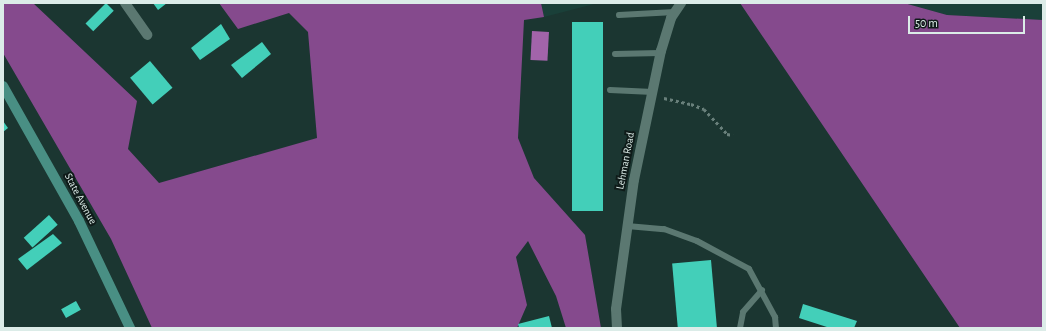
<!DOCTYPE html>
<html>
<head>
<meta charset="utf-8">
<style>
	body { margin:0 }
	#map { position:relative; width:1046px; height:331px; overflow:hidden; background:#1b3631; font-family:"Alegreya Sans",sans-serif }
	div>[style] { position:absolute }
	.built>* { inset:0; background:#1a4039 }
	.forest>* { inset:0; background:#854a8d }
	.water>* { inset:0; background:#a264aa; transform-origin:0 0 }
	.building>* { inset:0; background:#43cfb9; transform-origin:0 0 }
	.path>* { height:2.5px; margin-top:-1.25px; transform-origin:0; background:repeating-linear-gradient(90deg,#69807b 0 3px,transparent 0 6px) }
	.lane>* { height:6px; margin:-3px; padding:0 3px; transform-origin:3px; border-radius:3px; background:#5b7871 }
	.street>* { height:10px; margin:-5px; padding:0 5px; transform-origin:5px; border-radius:5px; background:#5b7871 }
	.secondary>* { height:10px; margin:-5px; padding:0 5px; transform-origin:5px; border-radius:5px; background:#498f84 }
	span { translate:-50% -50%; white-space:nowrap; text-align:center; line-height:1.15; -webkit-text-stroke:4px #0f1b19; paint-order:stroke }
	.street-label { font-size:11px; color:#dcece8 }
	.frame { position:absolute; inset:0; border:4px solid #dcece8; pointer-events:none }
	.scale { position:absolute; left:908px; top:16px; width:117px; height:18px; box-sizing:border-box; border:2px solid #dcece8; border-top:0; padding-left:5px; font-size:12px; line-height:14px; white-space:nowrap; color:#dcece8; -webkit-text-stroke:3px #0f1b19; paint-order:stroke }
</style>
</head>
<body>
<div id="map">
	<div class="built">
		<div style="clip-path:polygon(541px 3px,598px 3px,544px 17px)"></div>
		<div style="clip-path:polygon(904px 3px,1043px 3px,1043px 20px,947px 15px)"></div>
	</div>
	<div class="forest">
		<div style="clip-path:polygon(3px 3px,33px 3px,137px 101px,128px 149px,159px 183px,317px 138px,308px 32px,289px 13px,238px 29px,219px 3px,541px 3px,544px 17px,524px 20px,518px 138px,534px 178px,585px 235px,601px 328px,566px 328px,556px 296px,528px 241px,516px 257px,527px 305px,517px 328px,152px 328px,111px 239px,3px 53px)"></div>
		<div style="clip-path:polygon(740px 3px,904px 3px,947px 15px,1043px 20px,1043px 328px,960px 328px)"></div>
	</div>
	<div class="water">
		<div style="left:532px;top:31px;width:17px;height:29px;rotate:3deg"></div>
	</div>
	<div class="building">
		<div style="left:106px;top:3px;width:11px;height:29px;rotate:45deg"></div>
		<div style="clip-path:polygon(153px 3px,167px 3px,158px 10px)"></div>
		<div style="left:572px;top:22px;width:31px;height:189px"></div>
		<div style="clip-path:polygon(221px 24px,230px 39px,200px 60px,191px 48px)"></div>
		<div style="clip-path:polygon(262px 42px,271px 54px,242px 78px,231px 65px)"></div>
		<div style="left:150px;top:61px;width:35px;height:26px;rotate:50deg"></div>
		<div style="clip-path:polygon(3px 121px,8px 128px,3px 132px)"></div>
		<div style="left:49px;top:215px;width:13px;height:34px;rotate:48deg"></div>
		<div style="clip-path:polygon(53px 234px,62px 243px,27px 270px,18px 259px)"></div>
		<div style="left:711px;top:260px;width:68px;height:39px;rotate:85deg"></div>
		<div style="left:76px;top:301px;width:10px;height:17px;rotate:61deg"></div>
		<div style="clip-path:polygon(803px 304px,857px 321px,854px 328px,830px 328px,799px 318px)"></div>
		<div style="clip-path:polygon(549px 316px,552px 328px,519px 328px,518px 324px)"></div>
	</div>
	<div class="path">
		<div style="left:664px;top:98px;width:28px;rotate:13deg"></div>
		<div style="left:691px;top:104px;width:14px;rotate:21deg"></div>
		<div style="left:704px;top:109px;width:34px;rotate:47deg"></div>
		<div style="left:727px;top:134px;width:6px;rotate:9deg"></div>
	</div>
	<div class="lane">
		<div style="left:619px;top:15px;width:56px;rotate:-3.1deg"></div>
		<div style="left:615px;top:54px;width:45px;rotate:-1.3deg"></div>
		<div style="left:610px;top:90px;width:43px;rotate:2.7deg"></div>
		<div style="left:627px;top:226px;width:37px;rotate:5deg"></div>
		<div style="left:664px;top:229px;width:35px;rotate:20deg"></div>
		<div style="left:697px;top:241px;width:59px;rotate:28.3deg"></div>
		<div style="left:749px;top:269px;width:55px;rotate:61.6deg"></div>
		<div style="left:775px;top:317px;width:11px;rotate:85deg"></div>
		<div style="left:740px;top:328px;width:16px;rotate:-79deg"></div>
		<div style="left:743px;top:312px;width:29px;rotate:-49deg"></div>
	</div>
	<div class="street">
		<div style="left:125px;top:3px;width:39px;rotate:55deg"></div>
		<div style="left:617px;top:328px;width:19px;rotate:-93deg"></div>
		<div style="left:616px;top:309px;width:130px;rotate:-82.1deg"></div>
		<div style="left:634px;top:180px;width:132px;rotate:-78.2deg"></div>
		<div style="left:661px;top:51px;width:34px;rotate:-73deg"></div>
		<div style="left:671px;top:18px;width:18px;rotate:-56deg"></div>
	</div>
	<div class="secondary">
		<div style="left:3px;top:86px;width:155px;rotate:60.6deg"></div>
		<div style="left:79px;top:221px;width:119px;rotate:64.5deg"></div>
	</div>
	<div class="street-label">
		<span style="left:626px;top:161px;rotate:-79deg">Lehman Road</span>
		<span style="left:80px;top:199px;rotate:62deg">State Avenue</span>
	</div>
	<div class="frame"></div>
	<div class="scale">50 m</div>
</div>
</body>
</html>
